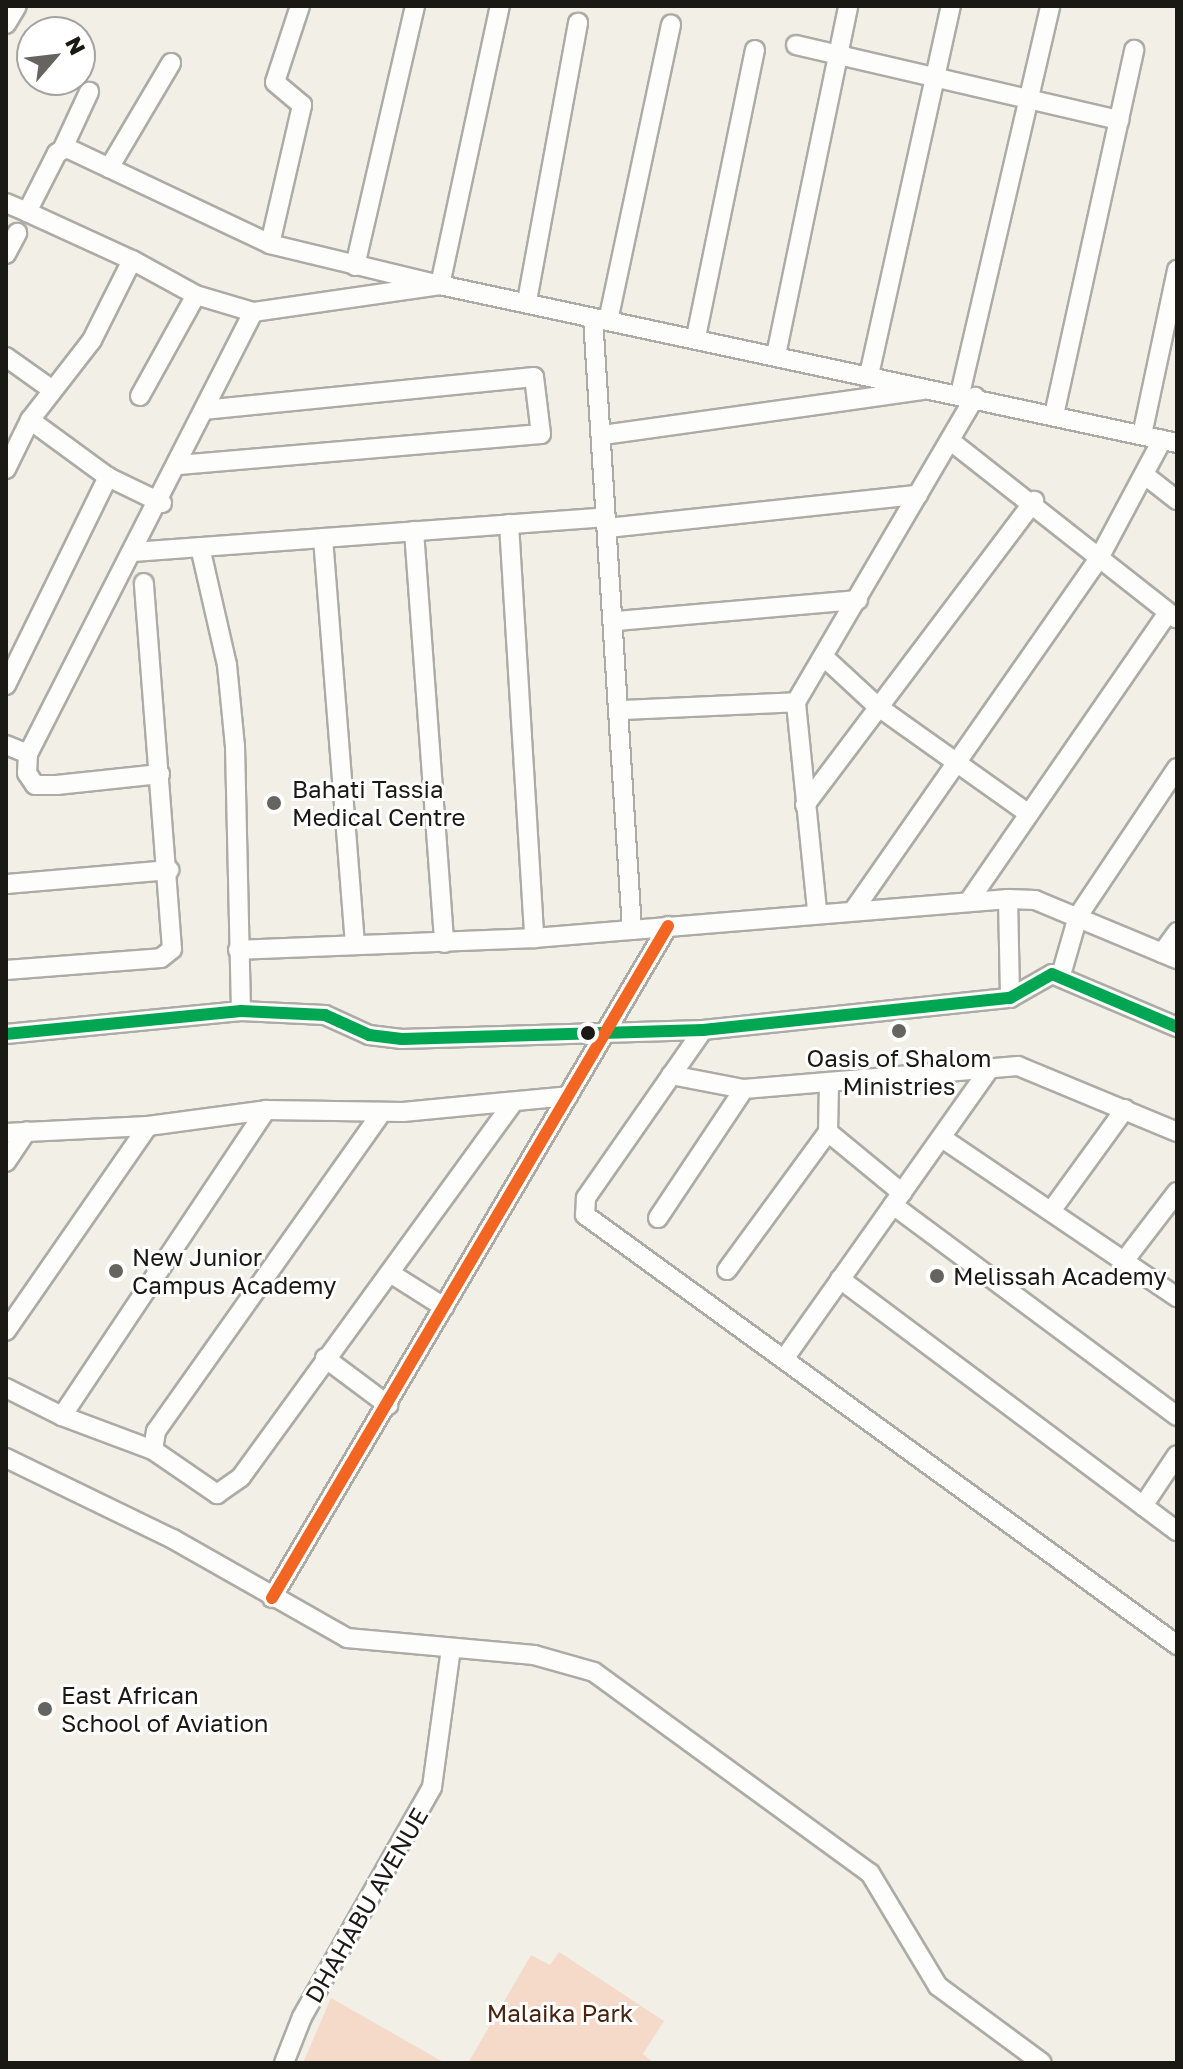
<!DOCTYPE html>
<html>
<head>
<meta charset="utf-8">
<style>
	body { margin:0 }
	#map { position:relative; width:1183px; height:2069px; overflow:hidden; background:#f2efe7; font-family:"Golos Text",sans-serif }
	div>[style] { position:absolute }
	.green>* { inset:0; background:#f5dac9 }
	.roads { filter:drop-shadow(2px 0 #adaba5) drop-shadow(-2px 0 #adaba5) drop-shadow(0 2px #adaba5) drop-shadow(0 -2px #adaba5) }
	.minor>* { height:18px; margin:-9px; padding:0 9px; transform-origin:9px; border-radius:9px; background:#fdfdfb }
	.bus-1>* { height:12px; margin:-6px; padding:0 6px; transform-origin:6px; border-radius:6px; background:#00a651 }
	.bus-2>* { height:12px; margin:-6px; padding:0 6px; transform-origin:6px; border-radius:6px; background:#f26522 }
	.dots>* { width:22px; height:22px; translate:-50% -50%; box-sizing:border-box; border:4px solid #fff; border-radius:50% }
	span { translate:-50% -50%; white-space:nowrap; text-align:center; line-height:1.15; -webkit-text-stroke:6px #fff; paint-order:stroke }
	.poi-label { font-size:24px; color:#1b1914 }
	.left { translate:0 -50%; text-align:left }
	.street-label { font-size:24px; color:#1b1914 }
	.park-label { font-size:24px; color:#49230d }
	.frame { position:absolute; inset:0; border:8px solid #1b1914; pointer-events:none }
	.north { position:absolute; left:16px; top:16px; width:80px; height:80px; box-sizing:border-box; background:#fff; border:2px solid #a4a3a1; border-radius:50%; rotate:62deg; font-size:22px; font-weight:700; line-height:32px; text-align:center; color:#1b1914 }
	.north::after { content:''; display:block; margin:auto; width:28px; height:36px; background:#66645e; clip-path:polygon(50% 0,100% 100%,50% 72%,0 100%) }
</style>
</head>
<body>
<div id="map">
	<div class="green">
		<div style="clip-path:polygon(559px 1952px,664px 2021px,643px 2054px,654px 2063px,468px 2063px,531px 1955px,550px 1965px)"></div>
		<div style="clip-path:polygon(331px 1998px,445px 2063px,303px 2063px)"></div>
	</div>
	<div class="roads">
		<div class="minor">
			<div style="left:6px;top:24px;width:21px;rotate:-59deg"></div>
			<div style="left:796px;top:45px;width:332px;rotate:13.1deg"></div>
			<div style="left:63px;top:148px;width:62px;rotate:-65.1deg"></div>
			<div style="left:109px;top:168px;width:122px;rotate:-59.4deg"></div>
			<div style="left:6px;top:203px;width:23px;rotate:23deg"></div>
			<div style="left:27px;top:212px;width:66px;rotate:-63deg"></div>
			<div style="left:57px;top:153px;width:11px;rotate:-27deg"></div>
			<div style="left:67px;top:148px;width:225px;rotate:25.3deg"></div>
			<div style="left:270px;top:244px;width:175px;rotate:13.6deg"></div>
			<div style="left:440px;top:285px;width:285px;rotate:-77.9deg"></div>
			<div style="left:27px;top:212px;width:115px;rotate:24.6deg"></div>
			<div style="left:270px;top:244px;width:143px;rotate:-77deg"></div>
			<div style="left:302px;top:105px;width:35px;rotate:-140deg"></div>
			<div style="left:275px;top:82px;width:80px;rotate:-71.8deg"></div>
			<div style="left:6px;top:254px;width:24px;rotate:-62deg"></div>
			<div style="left:355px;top:266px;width:267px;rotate:-77deg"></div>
			<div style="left:527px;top:301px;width:283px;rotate:-79.6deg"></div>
			<div style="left:593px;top:318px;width:613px;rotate:86.35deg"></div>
			<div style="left:608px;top:321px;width:303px;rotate:-78deg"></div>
			<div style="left:696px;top:337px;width:293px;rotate:-78.4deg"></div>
			<div style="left:776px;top:355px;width:356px;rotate:-78.3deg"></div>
			<div style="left:6px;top:357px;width:55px;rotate:35.4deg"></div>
			<div style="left:869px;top:375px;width:378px;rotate:-77.5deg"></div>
			<div style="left:960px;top:394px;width:398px;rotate:-76.9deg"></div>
			<div style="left:140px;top:396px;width:115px;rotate:-61deg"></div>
			<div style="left:1054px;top:415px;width:374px;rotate:-77.6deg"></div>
			<div style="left:30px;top:420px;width:97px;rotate:36.2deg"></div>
			<div style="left:108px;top:477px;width:60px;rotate:25.7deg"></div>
			<div style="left:603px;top:435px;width:324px;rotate:-8deg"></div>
			<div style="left:1142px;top:435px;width:169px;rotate:-78deg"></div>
			<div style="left:952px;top:442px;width:285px;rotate:38.2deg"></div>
			<div style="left:179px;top:465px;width:363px;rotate:-4.9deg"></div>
			<div style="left:541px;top:434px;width:57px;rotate:-97deg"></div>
			<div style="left:534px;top:377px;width:330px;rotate:174.3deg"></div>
			<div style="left:6px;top:469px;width:55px;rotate:-63.9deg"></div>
			<div style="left:30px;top:420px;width:101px;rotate:-52.2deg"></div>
			<div style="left:92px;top:340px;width:89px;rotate:-63.4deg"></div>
			<div style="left:132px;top:260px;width:73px;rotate:28.7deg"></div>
			<div style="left:196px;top:295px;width:59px;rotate:16.6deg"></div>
			<div style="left:253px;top:312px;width:189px;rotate:-8.2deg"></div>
			<div style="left:440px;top:285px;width:754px;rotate:12.1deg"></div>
			<div style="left:1146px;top:476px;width:39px;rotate:38deg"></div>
			<div style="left:509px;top:524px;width:415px;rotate:86.5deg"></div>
			<div style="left:607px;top:528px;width:313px;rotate:-6.1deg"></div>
			<div style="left:414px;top:531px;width:413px;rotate:85.8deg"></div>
			<div style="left:323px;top:538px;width:405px;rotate:85.5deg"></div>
			<div style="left:200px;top:547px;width:121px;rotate:77.1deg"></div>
			<div style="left:227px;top:665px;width:81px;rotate:84.4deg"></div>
			<div style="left:235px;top:746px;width:265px;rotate:88.7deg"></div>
			<div style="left:132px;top:552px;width:474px;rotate:-4.2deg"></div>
			<div style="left:617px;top:621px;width:242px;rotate:-5deg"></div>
			<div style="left:824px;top:657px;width:72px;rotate:42.8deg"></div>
			<div style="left:877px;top:706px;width:186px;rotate:35.4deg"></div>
			<div style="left:6px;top:685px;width:232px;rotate:-63.9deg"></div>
			<div style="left:623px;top:710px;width:173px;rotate:-2.6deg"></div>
			<div style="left:6px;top:745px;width:24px;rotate:22deg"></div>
			<div style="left:160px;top:774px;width:104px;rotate:173.9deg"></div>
			<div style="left:57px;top:785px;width:22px;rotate:180deg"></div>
			<div style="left:35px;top:785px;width:14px;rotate:-124deg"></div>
			<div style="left:27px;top:773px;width:19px;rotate:-87deg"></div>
			<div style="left:28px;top:754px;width:496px;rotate:-63deg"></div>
			<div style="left:805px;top:805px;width:381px;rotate:-53deg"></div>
			<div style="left:6px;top:884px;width:164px;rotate:-4.9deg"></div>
			<div style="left:1008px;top:899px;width:99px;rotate:88.8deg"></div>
			<div style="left:969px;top:901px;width:349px;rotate:-55.4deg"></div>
			<div style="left:817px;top:910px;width:209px;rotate:-95.8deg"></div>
			<div style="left:796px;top:702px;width:354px;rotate:-59.6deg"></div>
			<div style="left:853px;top:911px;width:428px;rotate:-55.1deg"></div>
			<div style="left:1098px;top:560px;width:136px;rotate:-61.9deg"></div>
			<div style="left:238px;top:950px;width:296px;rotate:-2.3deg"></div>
			<div style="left:534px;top:938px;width:476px;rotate:-4.7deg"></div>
			<div style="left:1008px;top:899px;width:27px;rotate:2deg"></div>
			<div style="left:1035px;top:900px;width:154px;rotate:22.6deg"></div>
			<div style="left:1162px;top:953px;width:26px;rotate:-54deg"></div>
			<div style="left:6px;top:970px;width:155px;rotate:-4.4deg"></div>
			<div style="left:161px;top:958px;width:14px;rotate:-39deg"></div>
			<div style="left:172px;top:949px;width:367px;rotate:-94.4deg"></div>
			<div style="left:1061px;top:975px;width:61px;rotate:-73.9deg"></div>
			<div style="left:1078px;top:916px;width:178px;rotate:-56.2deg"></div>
			<div style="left:703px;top:1030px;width:205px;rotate:124.9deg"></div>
			<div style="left:586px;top:1198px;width:17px;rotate:93deg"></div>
			<div style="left:585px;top:1215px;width:732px;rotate:35.99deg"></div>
			<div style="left:6px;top:1034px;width:236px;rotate:-5.6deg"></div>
			<div style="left:241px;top:1011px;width:84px;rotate:2.7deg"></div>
			<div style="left:325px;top:1015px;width:48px;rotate:24.4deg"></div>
			<div style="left:369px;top:1035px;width:33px;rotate:7deg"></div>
			<div style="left:402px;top:1039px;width:301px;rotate:-1.7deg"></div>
			<div style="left:703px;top:1030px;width:309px;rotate:-6deg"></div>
			<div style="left:1010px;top:998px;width:48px;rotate:-29.7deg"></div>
			<div style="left:1052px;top:974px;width:136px;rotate:23deg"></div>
			<div style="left:671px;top:1075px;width:74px;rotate:10.9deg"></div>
			<div style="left:744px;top:1089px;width:275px;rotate:-4.8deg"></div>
			<div style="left:1018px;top:1066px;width:172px;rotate:22.5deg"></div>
			<div style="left:829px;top:1082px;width:50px;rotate:91.1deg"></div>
			<div style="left:828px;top:1132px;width:96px;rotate:39.5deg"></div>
			<div style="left:382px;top:1112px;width:391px;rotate:125.3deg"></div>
			<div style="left:156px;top:1431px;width:19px;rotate:99deg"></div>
			<div style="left:153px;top:1450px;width:78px;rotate:34.5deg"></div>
			<div style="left:217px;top:1494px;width:29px;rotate:-35deg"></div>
			<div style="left:241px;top:1477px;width:460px;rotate:-54deg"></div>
			<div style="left:6px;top:1133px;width:142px;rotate:-2.8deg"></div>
			<div style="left:148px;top:1126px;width:119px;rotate:-7.7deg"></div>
			<div style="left:266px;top:1110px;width:137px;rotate:0.8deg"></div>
			<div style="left:403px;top:1112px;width:166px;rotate:-5.5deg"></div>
			<div style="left:942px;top:1138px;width:284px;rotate:34.1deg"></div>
			<div style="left:6px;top:1162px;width:37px;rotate:-56deg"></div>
			<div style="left:893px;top:1205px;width:354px;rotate:36.6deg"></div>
			<div style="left:1051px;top:1211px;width:126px;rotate:-54deg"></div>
			<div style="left:658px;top:1218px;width:155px;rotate:-56.3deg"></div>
			<div style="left:1124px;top:1261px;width:87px;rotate:-52.5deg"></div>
			<div style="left:727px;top:1270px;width:171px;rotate:-53.8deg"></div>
			<div style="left:390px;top:1273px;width:64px;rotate:32.2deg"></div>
			<div style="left:840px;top:1279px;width:421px;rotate:36.8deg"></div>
			<div style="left:6px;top:1331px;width:249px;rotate:-55.3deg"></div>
			<div style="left:325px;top:1358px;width:79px;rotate:36.7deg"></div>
			<div style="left:784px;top:1359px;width:355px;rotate:-54.7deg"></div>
			<div style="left:6px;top:1388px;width:63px;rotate:26.6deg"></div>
			<div style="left:62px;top:1416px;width:368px;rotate:-56.3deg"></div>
			<div style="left:62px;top:1416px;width:97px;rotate:20.5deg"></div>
			<div style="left:6px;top:1458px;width:186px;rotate:25.9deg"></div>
			<div style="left:173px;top:1539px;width:200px;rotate:29.6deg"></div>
			<div style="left:347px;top:1638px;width:188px;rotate:5.2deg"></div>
			<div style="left:534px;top:1655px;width:62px;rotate:15.8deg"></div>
			<div style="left:594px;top:1672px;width:341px;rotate:36.1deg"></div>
			<div style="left:870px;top:1873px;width:132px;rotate:59deg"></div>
			<div style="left:938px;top:1986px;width:129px;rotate:36.5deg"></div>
			<div style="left:1143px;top:1506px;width:61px;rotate:-56.3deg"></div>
			<div style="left:272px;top:1598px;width:780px;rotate:-59.49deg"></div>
			<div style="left:284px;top:2063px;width:49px;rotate:-68.6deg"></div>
			<div style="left:302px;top:2017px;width:264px;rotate:-60.5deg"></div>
			<div style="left:432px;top:1787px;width:139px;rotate:-82.2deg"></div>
		</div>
	</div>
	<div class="bus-1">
		<div style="left:6px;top:1034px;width:236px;rotate:-5.6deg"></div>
		<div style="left:241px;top:1011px;width:84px;rotate:2.7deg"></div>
		<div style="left:325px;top:1015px;width:48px;rotate:24.4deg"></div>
		<div style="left:369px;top:1035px;width:33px;rotate:7deg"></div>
		<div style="left:402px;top:1039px;width:301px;rotate:-1.7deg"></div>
		<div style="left:703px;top:1030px;width:309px;rotate:-6deg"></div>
		<div style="left:1010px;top:998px;width:48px;rotate:-29.7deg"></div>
		<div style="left:1052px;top:974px;width:136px;rotate:23deg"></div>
	</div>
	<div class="bus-2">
		<div style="left:272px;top:1598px;width:780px;rotate:-59.49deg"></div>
	</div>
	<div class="dots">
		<div style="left:274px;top:803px;background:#66645e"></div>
		<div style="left:899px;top:1031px;background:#66645e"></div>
		<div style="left:588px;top:1033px;background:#1b1914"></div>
		<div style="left:116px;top:1271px;background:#66645e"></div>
		<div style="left:937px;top:1276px;background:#66645e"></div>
		<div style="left:45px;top:1709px;background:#66645e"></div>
	</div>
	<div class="poi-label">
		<span class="left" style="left:292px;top:803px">Bahati Tassia<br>Medical Centre</span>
		<span style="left:899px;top:1072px">Oasis of Shalom<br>Ministries</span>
		<span class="left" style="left:132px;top:1271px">New Junior<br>Campus Academy</span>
		<span class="left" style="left:953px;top:1276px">Melissah Academy</span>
		<span class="left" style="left:61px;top:1709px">East African<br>School of Aviation</span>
	</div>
	<div class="street-label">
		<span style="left:366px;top:1905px;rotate:-60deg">DHAHABU AVENUE</span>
	</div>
	<div class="park-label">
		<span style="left:560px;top:2013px">Malaika Park</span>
	</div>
	<div class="frame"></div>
	<div class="north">N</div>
</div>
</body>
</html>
